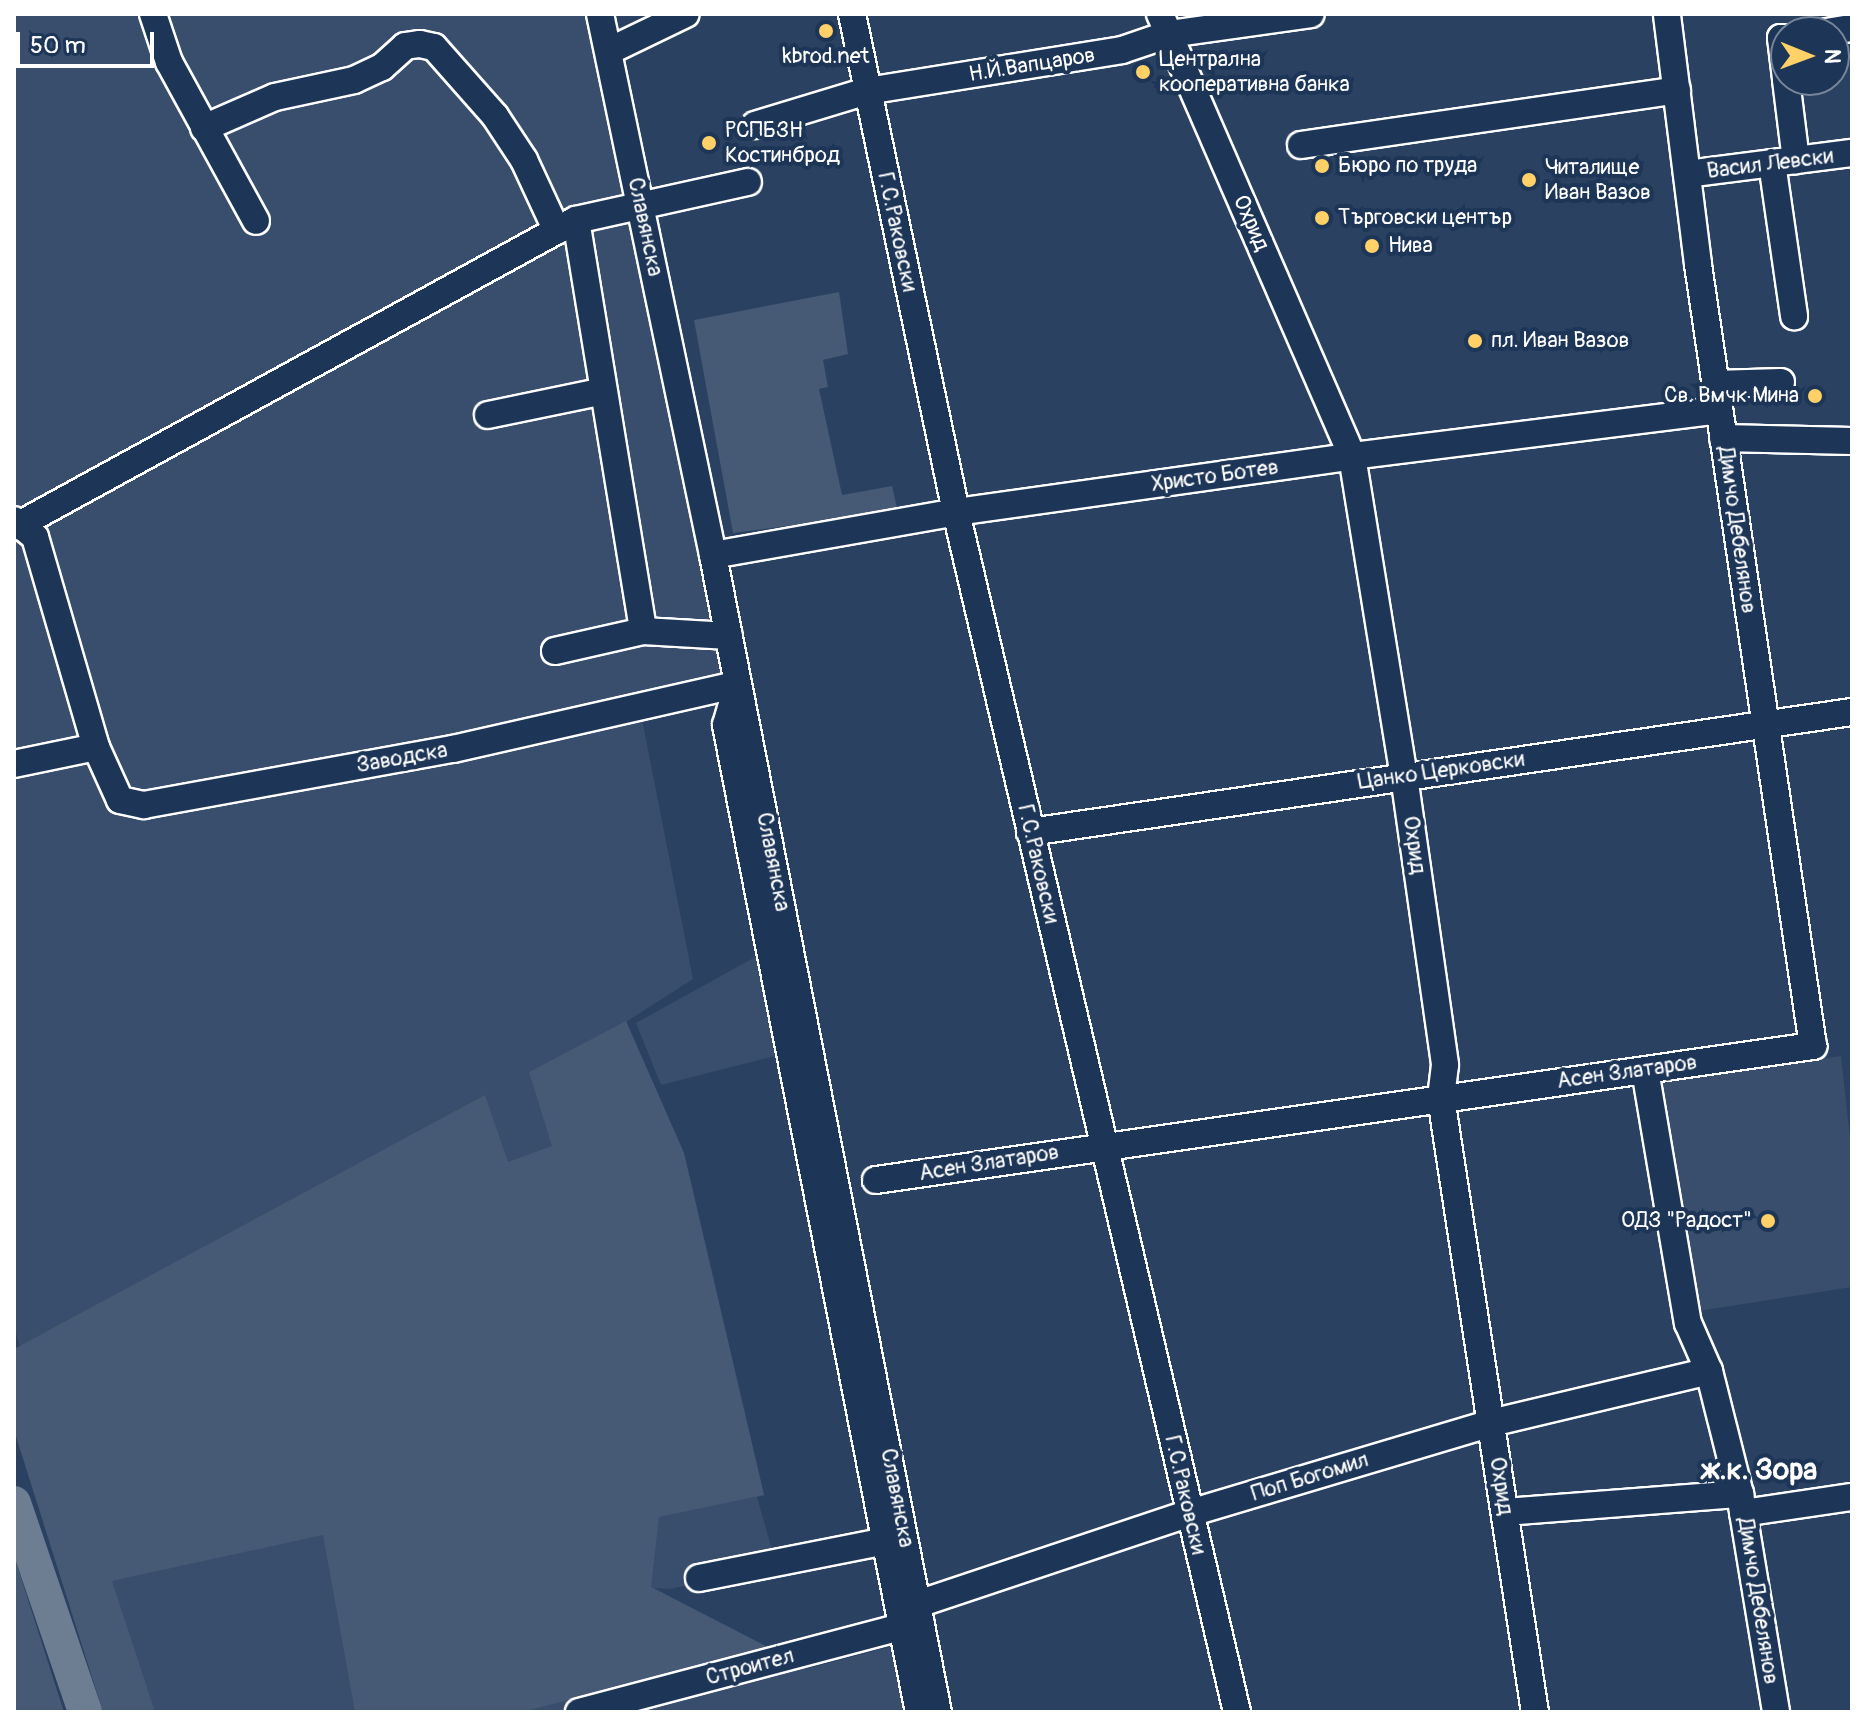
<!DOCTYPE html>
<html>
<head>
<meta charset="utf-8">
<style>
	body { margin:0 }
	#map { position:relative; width:1866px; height:1726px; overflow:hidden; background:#2a4161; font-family:Pangolin,sans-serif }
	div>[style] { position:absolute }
	.built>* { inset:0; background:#394e6c }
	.green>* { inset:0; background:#465975 }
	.river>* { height:34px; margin:-17px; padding:0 17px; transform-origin:17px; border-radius:17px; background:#6d7d92 }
	.roads { filter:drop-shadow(2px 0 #fff) drop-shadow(-2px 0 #fff) drop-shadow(0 2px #fff) drop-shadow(0 -2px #fff) }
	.minor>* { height:26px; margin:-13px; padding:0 13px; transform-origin:13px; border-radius:13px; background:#1d3557 }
	.dots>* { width:22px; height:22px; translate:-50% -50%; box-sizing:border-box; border:4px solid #1d3557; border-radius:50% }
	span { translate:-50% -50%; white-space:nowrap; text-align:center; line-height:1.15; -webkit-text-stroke:8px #1d3557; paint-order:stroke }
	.poi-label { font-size:22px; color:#fff }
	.left { translate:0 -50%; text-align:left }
	.right { translate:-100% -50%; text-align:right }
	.street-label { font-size:22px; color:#fff }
	.district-label { font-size:30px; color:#fff; font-weight:700 }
	.frame { position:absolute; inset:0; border:16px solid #fff; pointer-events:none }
	.north { position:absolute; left:1770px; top:16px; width:80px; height:80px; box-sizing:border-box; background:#1d3557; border:2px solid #77869a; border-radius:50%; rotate:91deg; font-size:22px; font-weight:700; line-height:32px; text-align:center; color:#fff }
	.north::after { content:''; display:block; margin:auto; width:28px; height:36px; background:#ffd166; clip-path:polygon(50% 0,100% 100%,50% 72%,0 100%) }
	.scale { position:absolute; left:16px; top:32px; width:138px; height:36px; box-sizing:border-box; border:4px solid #fff; border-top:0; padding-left:10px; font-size:24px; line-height:28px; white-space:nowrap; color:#fff; -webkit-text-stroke:6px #1d3557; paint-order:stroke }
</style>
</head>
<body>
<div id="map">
	<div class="built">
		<div style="clip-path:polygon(14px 14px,600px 14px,738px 684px,639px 704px,693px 979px,626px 1022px,684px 1153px,764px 1495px,757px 1497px,777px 1567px,670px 1589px,654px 1588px,806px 1669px,893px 1646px,906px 1712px,133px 1712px,14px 1327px)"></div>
		<div style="clip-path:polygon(757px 956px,775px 1056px,661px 1085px,636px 1023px)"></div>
		<div style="clip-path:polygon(1841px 1056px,1852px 1156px,1852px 1287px,1699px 1311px,1661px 1081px)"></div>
	</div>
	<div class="green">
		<div style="clip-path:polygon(839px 292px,848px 354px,823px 360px,828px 387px,819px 389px,842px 495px,892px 486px,898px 512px,733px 533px,694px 320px)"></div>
		<div style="clip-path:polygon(626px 1021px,684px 1153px,764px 1495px,659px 1517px,651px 1587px,772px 1649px,521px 1712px,355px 1712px,323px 1535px,112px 1581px,155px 1712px,103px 1712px,14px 1430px,14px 1349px,485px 1095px,508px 1162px,552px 1146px,529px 1072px)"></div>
		<div style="clip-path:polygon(14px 1556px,64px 1712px,14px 1712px)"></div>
	</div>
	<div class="river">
		<div style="left:14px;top:1503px;width:221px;rotate:71.2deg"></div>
	</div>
	<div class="roads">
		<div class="minor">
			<div style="left:153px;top:14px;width:51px;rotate:71.6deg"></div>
			<div style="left:169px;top:62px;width:181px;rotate:61.3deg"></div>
			<div style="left:600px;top:14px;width:553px;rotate:78.2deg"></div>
			<div style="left:713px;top:555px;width:1179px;rotate:79deg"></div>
			<div style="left:852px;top:14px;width:509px;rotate:78.2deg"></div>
			<div style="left:956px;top:512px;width:1232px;rotate:76.82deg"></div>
			<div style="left:1160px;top:14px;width:482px;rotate:66.5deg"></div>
			<div style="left:1352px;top:456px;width:324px;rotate:80.8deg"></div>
			<div style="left:1404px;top:776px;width:292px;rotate:81.9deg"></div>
			<div style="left:1445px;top:1065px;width:33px;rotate:97deg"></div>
			<div style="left:1441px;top:1098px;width:621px;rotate:81.3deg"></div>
			<div style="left:1826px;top:32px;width:26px;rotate:-9deg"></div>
			<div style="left:1786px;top:38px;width:5px;rotate:180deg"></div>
			<div style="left:1781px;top:38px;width:41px;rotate:83deg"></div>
			<div style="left:609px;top:51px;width:85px;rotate:-25.7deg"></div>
			<div style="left:1786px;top:80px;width:81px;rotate:82.9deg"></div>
			<div style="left:755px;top:125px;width:117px;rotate:-16.9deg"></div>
			<div style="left:867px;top:91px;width:258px;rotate:-9.1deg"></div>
			<div style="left:1122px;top:50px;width:50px;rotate:-18.8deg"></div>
			<div style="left:1169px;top:34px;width:143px;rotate:-8deg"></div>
			<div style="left:204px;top:128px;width:77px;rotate:-23.6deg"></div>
			<div style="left:275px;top:97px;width:81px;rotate:-12.1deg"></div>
			<div style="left:354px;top:80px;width:31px;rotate:-25deg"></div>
			<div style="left:382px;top:67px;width:31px;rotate:-42deg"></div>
			<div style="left:405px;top:46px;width:15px;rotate:-8deg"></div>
			<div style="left:420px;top:44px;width:14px;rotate:12deg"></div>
			<div style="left:434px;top:47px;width:92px;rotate:48.5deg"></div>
			<div style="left:495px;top:116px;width:53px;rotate:56.6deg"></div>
			<div style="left:524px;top:160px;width:78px;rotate:65.1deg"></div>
			<div style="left:1301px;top:145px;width:380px;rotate:-8.3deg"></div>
			<div style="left:1772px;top:163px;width:155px;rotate:81.8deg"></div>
			<div style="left:1687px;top:174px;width:166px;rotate:-7.3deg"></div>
			<div style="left:576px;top:220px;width:416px;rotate:80.7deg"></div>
			<div style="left:643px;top:631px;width:86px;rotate:3.3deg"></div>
			<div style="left:1715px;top:384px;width:66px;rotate:-1.7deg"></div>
			<div style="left:488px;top:415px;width:118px;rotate:-11.7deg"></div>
			<div style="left:1723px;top:438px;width:129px;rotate:1.3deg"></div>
			<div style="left:14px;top:520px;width:27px;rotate:39deg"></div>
			<div style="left:35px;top:537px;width:219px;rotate:73.8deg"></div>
			<div style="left:96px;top:747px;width:84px;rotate:168.3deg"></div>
			<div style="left:17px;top:526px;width:637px;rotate:-28.7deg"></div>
			<div style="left:576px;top:220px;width:176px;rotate:-12.5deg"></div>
			<div style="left:713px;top:555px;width:247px;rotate:-10deg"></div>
			<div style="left:956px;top:512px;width:400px;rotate:-8deg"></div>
			<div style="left:1352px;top:456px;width:370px;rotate:-7.1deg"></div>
			<div style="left:555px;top:651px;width:90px;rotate:-12.8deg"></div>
			<div style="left:96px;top:747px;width:58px;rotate:65.6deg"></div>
			<div style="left:120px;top:800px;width:25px;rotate:12deg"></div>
			<div style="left:144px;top:805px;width:314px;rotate:-10.3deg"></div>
			<div style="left:453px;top:749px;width:292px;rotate:-12.8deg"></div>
			<div style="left:738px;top:684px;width:43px;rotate:106.3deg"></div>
			<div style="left:726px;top:725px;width:1006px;rotate:78.94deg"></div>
			<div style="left:1030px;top:832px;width:831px;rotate:-8.31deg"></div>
			<div style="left:1645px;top:1070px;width:257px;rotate:80.4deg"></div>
			<div style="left:1688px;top:1323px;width:52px;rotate:66.4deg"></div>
			<div style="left:1709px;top:1371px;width:127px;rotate:75.9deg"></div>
			<div style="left:1740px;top:1494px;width:221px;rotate:80.6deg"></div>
			<div style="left:876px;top:1180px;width:947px;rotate:-8.14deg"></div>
			<div style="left:1813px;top:1046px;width:790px;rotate:-98.37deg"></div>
			<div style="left:1698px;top:264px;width:252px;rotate:-97.1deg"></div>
			<div style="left:1505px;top:1512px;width:236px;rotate:-4.4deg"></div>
			<div style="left:1743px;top:1513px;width:110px;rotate:-8.4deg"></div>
			<div style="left:699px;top:1578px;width:206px;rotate:-11.2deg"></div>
			<div style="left:918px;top:1604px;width:287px;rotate:-18.5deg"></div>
			<div style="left:1190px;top:1513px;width:314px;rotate:-16.6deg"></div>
			<div style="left:1491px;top:1423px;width:224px;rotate:-13.4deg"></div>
			<div style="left:579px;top:1712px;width:353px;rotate:-14.8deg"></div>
		</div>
	</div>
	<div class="dots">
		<div style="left:826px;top:31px;background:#ffd166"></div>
		<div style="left:1143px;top:72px;background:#ffd166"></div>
		<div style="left:709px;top:143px;background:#ffd166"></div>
		<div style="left:1322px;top:166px;background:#ffd166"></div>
		<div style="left:1529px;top:180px;background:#ffd166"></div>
		<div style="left:1322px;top:218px;background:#ffd166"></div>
		<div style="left:1372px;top:246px;background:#ffd166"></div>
		<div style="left:1475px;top:341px;background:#ffd166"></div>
		<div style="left:1815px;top:396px;background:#ffd166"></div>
		<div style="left:1768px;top:1221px;background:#ffd166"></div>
	</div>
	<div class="poi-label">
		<span style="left:826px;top:57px">kbrod.net</span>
		<span class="left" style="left:1159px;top:72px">Централна<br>кооперативна банка</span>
		<span class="left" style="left:725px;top:143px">РСПБЗН<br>Костинброд</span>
		<span class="left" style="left:1338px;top:166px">Бюро по труда</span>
		<span class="left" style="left:1545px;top:180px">Читалище<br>Иван Вазов</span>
		<span class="left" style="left:1338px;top:218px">Търговски център</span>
		<span class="left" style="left:1388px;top:246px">Нива</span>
		<span class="left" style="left:1491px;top:341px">пл. Иван Вазов</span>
		<span class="right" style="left:1799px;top:396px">Св. Вмчк Мина</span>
		<span class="right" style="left:1752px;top:1221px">ОДЗ "Радост"</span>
	</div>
	<div class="street-label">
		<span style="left:1032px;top:65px;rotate:-9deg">Н.Й.Вапцаров</span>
		<span style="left:1770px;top:164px;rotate:-7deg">Васил Левски</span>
		<span style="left:1251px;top:223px;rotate:66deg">Охрид</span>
		<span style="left:645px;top:227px;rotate:78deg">Славянска</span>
		<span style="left:897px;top:232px;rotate:78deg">Г.С.Раковски</span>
		<span style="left:1215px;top:476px;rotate:-8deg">Христо Ботев</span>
		<span style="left:1737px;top:530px;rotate:82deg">Димчо Дебелянов</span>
		<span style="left:402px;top:758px;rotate:-10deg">Заводска</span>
		<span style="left:1441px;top:771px;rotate:-8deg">Цанко Церковски</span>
		<span style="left:1414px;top:845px;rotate:82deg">Охрид</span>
		<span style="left:773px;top:862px;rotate:79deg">Славянска</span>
		<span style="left:1038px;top:864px;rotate:77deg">Г.С.Раковски</span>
		<span style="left:1627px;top:1072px;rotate:-8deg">Асен Златаров</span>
		<span style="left:989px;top:1163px;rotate:-9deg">Асен Златаров</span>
		<span style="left:1310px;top:1477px;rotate:-17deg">Поп Богомил</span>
		<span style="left:1501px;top:1486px;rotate:81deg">Охрид</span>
		<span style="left:1185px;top:1495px;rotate:77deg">Г.С.Раковски</span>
		<span style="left:897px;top:1498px;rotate:79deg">Славянска</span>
		<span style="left:1758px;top:1601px;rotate:81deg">Димчо Дебелянов</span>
		<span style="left:750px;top:1667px;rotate:-15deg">Строител</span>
	</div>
	<div class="district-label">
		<span style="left:1759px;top:1470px">ж.к. Зора</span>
	</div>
	<div class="frame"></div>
	<div class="north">N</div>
	<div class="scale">50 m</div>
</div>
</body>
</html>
